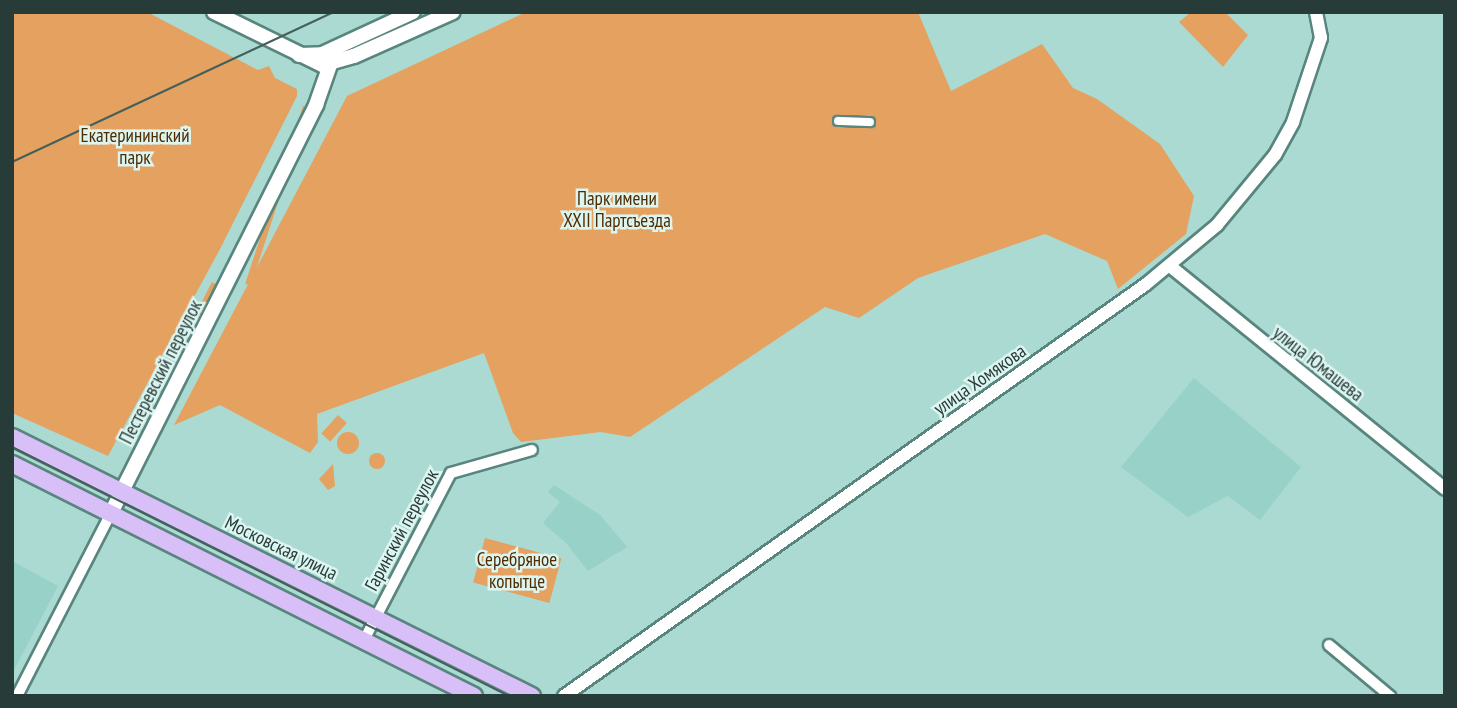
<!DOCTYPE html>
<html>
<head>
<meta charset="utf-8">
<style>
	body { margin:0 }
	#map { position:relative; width:1457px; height:708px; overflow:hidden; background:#aadad2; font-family:"PT Sans Narrow",sans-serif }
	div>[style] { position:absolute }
	.built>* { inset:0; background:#97d1c8 }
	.green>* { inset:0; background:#e5a15f; transform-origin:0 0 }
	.round { border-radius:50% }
	.roads { filter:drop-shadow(2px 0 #58857e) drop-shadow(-2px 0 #58857e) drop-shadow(0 2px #58857e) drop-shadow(0 -2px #58857e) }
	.pedestrian>* { height:8px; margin:-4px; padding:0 4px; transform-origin:4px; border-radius:4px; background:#fff }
	.minor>* { height:10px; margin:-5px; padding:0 5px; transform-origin:5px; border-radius:5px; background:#fff }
	.tertiary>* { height:12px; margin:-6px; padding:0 6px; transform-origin:6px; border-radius:6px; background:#fff }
	.secondary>* { height:14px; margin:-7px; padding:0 7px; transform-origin:7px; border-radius:7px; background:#fff }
	.primary>* { height:16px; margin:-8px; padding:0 8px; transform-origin:8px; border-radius:8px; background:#d8bff8 }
	.tram>* { height:2px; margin:-1px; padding:0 1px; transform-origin:1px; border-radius:1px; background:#455f5b }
	span { translate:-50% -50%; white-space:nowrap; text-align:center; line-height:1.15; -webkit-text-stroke:5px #ddf5f1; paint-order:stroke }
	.park-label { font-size:19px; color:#4f2b00 }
	.street-label { font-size:19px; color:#273b38 }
	.frame { position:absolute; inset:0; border:14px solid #273b38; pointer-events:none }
</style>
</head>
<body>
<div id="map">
	<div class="built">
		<div style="clip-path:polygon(1194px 378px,1301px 467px,1260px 520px,1228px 496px,1188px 517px,1121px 467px)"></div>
		<div style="clip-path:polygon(554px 485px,600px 515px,627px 547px,588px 571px,566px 543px,543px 523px,560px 502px,548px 492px)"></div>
		<div style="clip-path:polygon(12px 561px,58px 586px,12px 674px)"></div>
	</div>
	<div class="green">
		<div style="clip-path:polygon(12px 12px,147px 12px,258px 70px,269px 66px,275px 78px,297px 89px,297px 96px,220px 249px,108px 456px,12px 413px)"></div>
		<div style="clip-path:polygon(526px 12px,918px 12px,951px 91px,1042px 44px,1073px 88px,1097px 99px,1160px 144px,1194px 196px,1186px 234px,1118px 289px,1107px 261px,1045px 234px,918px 278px,859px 318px,825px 307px,630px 437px,601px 432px,521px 442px,513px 433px,484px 353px,317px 414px,318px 442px,310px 453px,220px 405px,174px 425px,347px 96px)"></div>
		<div style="clip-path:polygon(1191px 12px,1225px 12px,1248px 35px,1223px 67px,1179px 22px)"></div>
		<div style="left:303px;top:106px;width:6px;height:187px;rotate:18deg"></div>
		<div style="clip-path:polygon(212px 282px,219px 286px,203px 316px,194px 317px)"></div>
		<div style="left:338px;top:415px;width:12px;height:25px;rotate:42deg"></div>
		<div class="round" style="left:337px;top:432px;width:22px;height:22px"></div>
		<div class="round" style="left:369px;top:453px;width:16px;height:16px"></div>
		<div style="clip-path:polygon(333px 464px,335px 486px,328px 490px,319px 479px)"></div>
		<div style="left:485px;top:538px;width:79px;height:46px;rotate:15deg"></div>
	</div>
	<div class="roads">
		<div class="pedestrian">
			<div style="left:838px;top:121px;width:32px;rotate:2deg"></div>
		</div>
		<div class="minor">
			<div style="left:364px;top:640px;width:188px;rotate:-62.5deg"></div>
			<div style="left:451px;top:473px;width:84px;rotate:-15.9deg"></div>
			<div style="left:1329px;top:645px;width:80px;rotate:39.9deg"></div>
			<div style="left:17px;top:696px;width:206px;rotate:-62.8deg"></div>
		</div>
		<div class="tertiary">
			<div style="left:1170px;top:266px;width:354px;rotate:39deg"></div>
			<div style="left:564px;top:696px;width:712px;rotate:-35.28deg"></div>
			<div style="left:1145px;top:285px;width:94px;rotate:-39.8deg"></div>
			<div style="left:1217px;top:225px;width:91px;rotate:-50.4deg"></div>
			<div style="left:1275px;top:155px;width:38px;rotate:-61deg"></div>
			<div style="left:1293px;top:122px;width:89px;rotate:-71.6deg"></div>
			<div style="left:1321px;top:38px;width:26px;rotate:-101deg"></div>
		</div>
		<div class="secondary">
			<div style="left:214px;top:12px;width:120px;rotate:26.1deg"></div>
			<div style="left:322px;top:65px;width:33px;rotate:-16deg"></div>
			<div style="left:354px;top:56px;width:108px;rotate:-24deg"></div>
			<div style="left:299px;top:55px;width:23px;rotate:-2deg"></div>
			<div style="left:322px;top:54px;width:100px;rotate:-24.8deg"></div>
			<div style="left:111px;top:513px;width:457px;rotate:-63.3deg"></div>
			<div style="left:316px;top:105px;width:60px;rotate:-70.7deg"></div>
		</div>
		<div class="primary">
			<div style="left:12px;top:437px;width:581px;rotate:26.48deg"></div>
			<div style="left:12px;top:464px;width:517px;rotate:26.66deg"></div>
		</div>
	</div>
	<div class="tram">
		<div style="left:12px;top:162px;width:355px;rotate:-25deg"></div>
		<div style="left:12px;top:447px;width:556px;rotate:26.61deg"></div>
	</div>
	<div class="park-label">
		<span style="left:135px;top:147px">Екатерининский<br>парк</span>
		<span style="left:617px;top:210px">Парк имени<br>XXII Партсъезда</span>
		<span style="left:517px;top:571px">Серебряное<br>копытце</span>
	</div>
	<div class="street-label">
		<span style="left:1318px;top:364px;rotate:38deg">улица Юмашева</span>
		<span style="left:161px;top:372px;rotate:-63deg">Пестеревский переулок</span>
		<span style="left:980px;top:380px;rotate:-35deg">улица Хомякова</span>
		<span style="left:402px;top:530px;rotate:-62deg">Гаринский переулок</span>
		<span style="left:281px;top:548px;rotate:26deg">Московская улица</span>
	</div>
	<div class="frame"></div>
</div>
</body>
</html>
